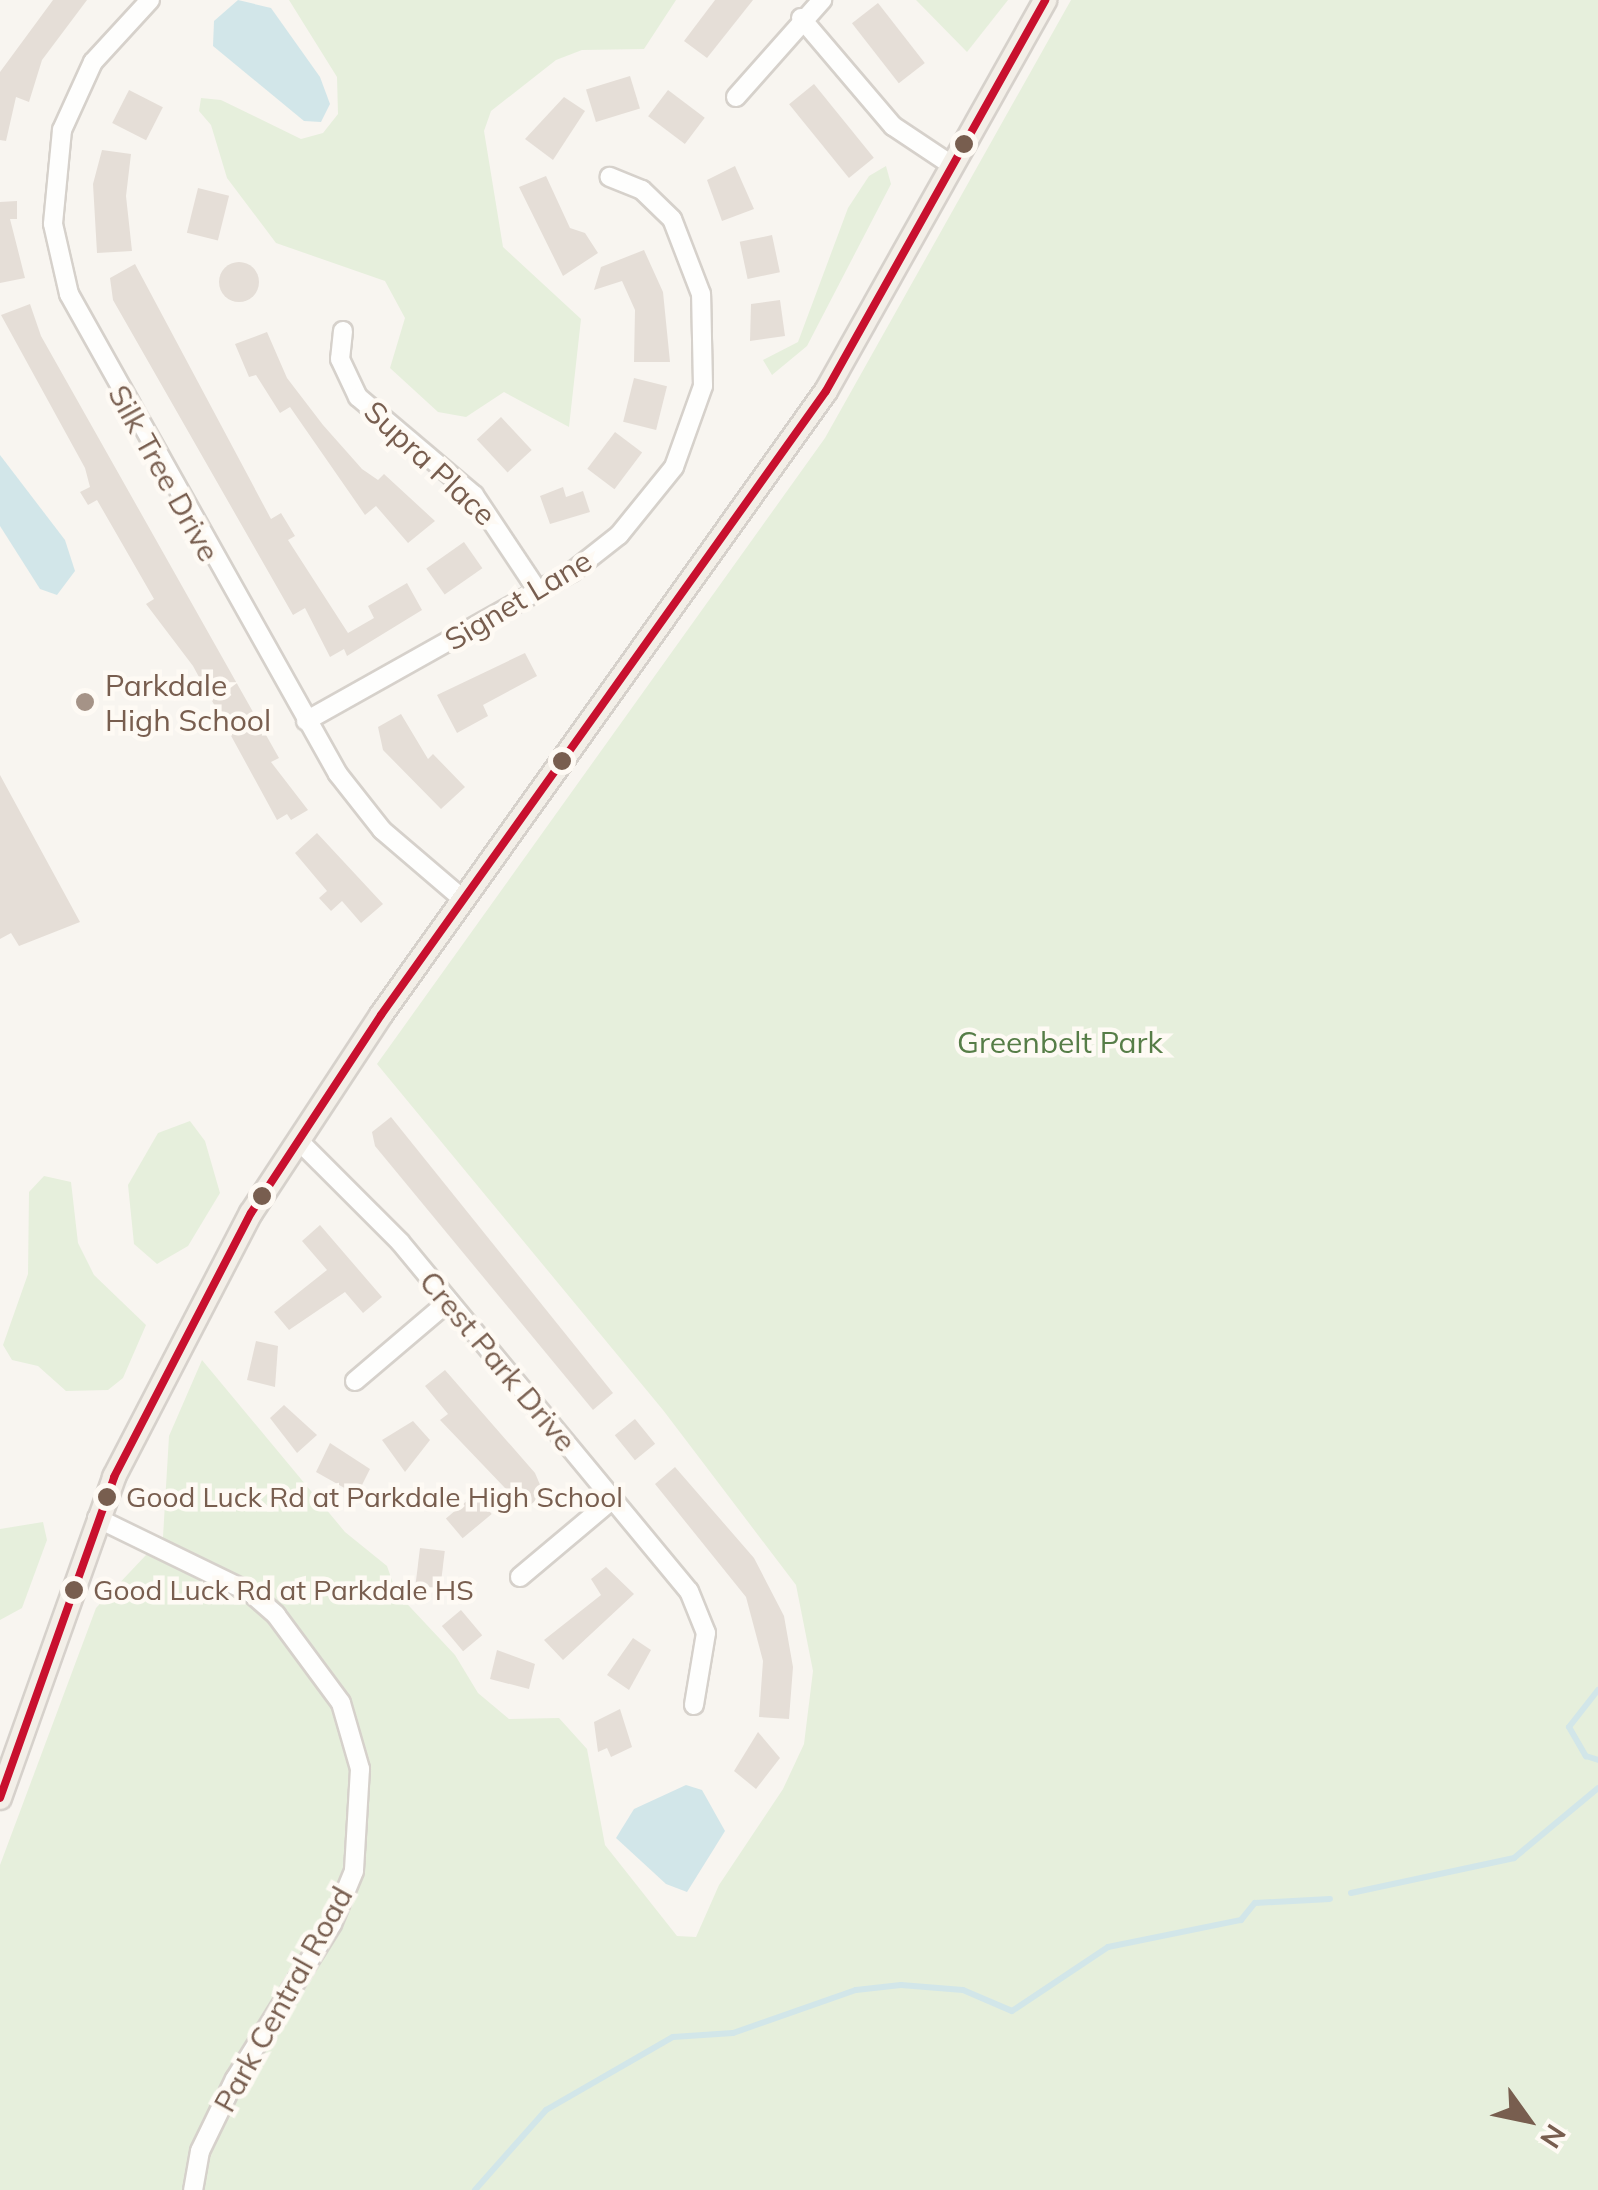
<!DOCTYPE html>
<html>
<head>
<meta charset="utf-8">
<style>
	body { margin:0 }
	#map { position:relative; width:1598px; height:2190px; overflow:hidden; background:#f8f5f0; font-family:Mulish,sans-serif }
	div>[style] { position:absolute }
	.green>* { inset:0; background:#e6efdc }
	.water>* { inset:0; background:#d2e6e9 }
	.stream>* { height:6px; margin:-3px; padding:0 3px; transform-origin:3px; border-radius:3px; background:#d2e6e9 }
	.building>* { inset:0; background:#e5ded7; transform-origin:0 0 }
	.round { border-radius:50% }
	.roads { filter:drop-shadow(2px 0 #d6d1cb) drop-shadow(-2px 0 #d6d1cb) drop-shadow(0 2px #d6d1cb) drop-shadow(0 -2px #d6d1cb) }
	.minor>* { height:18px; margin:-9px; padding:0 9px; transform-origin:9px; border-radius:9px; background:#fefefd }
	.major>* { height:22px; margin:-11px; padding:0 11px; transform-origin:11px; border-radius:11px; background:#f3efe8 }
	.bus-1>* { height:8px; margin:-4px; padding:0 4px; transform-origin:4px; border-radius:4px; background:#c8102e }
	.dots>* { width:28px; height:28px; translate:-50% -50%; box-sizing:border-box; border:5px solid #fefaf4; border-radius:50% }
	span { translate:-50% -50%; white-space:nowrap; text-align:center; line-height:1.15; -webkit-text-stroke:9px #fefaf4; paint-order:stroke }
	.bus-label { font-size:28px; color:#785e4f }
	.left { translate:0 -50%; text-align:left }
	.street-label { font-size:30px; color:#785e4f }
	.poi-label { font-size:30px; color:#785e4f }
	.park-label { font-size:30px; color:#567d47 }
	.north { position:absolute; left:1478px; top:2070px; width:100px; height:100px; -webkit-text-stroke:8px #fefaf4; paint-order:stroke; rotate:123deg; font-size:28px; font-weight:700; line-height:40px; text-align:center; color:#785e4f }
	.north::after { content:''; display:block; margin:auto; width:35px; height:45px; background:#785e4f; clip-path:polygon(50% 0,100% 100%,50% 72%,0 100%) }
</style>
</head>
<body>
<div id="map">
	<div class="green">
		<div style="clip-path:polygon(289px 0,676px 0,644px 49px,582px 50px,556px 60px,491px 111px,484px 131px,503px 247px,581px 319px,569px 427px,504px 392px,466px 417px,438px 412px,390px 368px,405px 318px,385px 281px,276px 243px,227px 178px,211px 125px,199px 111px,201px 98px,221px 100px,301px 139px,323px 133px,338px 114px,337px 77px)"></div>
		<div style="clip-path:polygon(916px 0,1008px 0,967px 52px)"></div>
		<div style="clip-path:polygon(1071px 0,1598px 0,1598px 2190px,0 2190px,0 1865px,96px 1608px,163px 1537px,169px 1436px,202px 1360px,345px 1532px,387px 1566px,396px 1592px,455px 1655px,478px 1693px,509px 1719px,559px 1718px,587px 1749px,605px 1845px,677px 1936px,696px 1937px,719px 1885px,783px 1789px,804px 1744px,813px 1671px,796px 1585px,663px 1410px,377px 1064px,825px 438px)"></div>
		<div style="clip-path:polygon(886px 166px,891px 184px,807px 346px,772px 375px,763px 360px,798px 342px,848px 208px,869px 176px)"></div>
		<div style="clip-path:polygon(190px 1121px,205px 1141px,220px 1193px,188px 1246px,157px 1264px,134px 1244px,128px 1185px,158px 1133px)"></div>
		<div style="clip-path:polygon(44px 1176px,71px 1182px,78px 1243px,94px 1275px,146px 1325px,123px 1378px,108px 1390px,66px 1391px,38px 1366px,12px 1360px,3px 1345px,28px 1274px,29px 1192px)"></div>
		<div style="clip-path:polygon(43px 1522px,47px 1540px,22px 1608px,0 1620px,0 1529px)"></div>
	</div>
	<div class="water">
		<div style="clip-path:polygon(238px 0,271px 8px,320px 77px,330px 104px,321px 122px,304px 121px,213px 46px,214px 21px)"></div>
		<div style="clip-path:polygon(0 455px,65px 540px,75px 571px,57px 595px,40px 589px,0 526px)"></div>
		<div style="clip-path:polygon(686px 1785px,702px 1790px,725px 1831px,687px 1892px,666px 1884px,616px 1838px,634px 1809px)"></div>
	</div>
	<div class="stream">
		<div style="left:1598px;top:1690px;width:47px;rotate:128.1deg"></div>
		<div style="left:1569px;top:1727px;width:34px;rotate:60deg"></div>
		<div style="left:1586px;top:1756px;width:13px;rotate:18deg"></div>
		<div style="left:1351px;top:1893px;width:167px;rotate:-12.1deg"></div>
		<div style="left:1514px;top:1858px;width:109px;rotate:-39.8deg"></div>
		<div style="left:475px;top:2190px;width:107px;rotate:-48.4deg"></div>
		<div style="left:546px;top:2110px;width:146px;rotate:-29.9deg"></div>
		<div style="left:673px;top:2037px;width:60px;rotate:-3.8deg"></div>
		<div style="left:733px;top:2033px;width:130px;rotate:-19.3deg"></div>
		<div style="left:856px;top:1990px;width:45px;rotate:-6.3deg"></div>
		<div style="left:901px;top:1985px;width:62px;rotate:4.6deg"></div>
		<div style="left:963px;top:1990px;width:53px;rotate:23.2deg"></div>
		<div style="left:1012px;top:2011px;width:115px;rotate:-33.7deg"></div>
		<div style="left:1108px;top:1947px;width:136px;rotate:-11.5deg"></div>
		<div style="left:1241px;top:1920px;width:22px;rotate:-51deg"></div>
		<div style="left:1255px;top:1903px;width:75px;rotate:-3.1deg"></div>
	</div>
	<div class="building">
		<div style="clip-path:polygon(53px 0,87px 0,42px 60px,29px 102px,16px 97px,6px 141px,0 140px,0 72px)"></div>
		<div style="clip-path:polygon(715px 0,753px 0,707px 58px,684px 41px)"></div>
		<div style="left:878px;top:3px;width:76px;height:33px;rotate:52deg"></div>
		<div style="left:630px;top:76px;width:34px;height:46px;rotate:73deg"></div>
		<div style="left:814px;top:84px;width:95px;height:32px;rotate:51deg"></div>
		<div style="left:129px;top:90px;width:38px;height:37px;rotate:27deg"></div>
		<div style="left:668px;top:90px;width:46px;height:33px;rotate:37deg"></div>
		<div style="clip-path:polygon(564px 97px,585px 111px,553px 160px,525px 139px)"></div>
		<div style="clip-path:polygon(102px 150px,131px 154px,126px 196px,132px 251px,97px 253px,93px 184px)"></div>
		<div style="clip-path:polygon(735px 166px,754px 209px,722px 221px,707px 180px)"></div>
		<div style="clip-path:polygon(546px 176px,570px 228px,585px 233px,598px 253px,563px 276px,519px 187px)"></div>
		<div style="left:198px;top:188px;width:32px;height:46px;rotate:14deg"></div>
		<div style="clip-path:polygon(17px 201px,17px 219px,10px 219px,25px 278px,0 283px,0 202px)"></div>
		<div style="left:772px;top:235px;width:38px;height:33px;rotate:78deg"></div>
		<div style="clip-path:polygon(644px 250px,663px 292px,670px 362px,634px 362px,635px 310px,622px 281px,594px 290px,601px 267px)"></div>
		<div class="round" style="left:219px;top:262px;width:40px;height:40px"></div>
		<div style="clip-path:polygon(135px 264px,271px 519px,281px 513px,295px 536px,288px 540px,348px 633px,374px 618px,368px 606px,407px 583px,422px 610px,347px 656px,344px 649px,330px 657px,305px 608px,293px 615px,113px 300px,110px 278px)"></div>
		<div style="clip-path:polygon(780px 300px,785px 336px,750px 341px,751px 304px)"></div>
		<div style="clip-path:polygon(30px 304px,41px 336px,279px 758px,271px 762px,308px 810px,291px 820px,287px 814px,277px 820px,193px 666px,146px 604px,154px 599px,97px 500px,88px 505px,80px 492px,90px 487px,85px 468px,1px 315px)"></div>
		<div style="clip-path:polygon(267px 332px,287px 378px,323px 425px,362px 469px,378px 480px,384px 474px,435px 521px,408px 543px,376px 506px,365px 515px,290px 407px,280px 413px,256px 375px,249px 377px,235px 344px)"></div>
		<div style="left:634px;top:378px;width:34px;height:45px;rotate:14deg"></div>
		<div style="left:501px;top:417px;width:45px;height:33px;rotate:47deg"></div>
		<div style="left:615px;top:432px;width:34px;height:46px;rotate:37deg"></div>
		<div style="clip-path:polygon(563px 487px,566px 497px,583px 491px,590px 512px,550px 524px,540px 496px)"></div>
		<div style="left:464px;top:542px;width:32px;height:46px;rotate:55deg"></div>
		<div style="clip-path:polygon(525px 653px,537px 676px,483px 705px,488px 716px,457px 733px,437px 695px)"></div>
		<div style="clip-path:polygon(401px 714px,428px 759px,433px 754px,465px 787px,441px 809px,383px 750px,378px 727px)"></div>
		<div style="clip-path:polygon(0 775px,80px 922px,19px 946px,11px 933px,0 939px)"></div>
		<div style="clip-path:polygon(317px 833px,383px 904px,361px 923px,342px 901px,331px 911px,319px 898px,327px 891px,295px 853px)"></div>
		<div style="clip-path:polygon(391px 1117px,613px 1393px,593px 1410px,375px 1146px,372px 1132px)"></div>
		<div style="clip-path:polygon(320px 1225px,382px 1297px,363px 1313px,345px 1292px,289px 1330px,274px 1312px,327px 1270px,302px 1241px)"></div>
		<div style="clip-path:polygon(256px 1341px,278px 1346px,275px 1387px,247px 1380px)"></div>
		<div style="clip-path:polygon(445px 1370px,535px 1473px,544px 1494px,525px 1509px,440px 1420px,448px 1414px,425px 1386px)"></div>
		<div style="clip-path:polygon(284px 1405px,317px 1435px,297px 1453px,270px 1418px)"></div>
		<div style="left:635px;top:1419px;width:32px;height:26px;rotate:51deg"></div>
		<div style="clip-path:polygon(413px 1421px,430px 1440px,405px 1472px,382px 1440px)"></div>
		<div style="clip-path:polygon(330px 1443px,370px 1469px,357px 1495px,316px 1472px)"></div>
		<div style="clip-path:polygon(675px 1467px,754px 1558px,784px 1616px,793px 1667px,789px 1719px,759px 1717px,763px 1661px,746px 1597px,655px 1484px)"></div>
		<div style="left:475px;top:1494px;width:26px;height:38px;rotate:50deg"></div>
		<div style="left:420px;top:1548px;width:25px;height:38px;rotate:7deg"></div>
		<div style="clip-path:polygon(606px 1567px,634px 1594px,563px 1660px,544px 1640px,601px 1595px,591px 1579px)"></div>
		<div style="left:461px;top:1610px;width:33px;height:25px;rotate:50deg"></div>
		<div style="clip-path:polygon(633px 1638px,651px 1650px,629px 1690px,607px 1675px)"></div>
		<div style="clip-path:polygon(497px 1650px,535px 1664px,529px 1689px,490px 1679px)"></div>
		<div style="clip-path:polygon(620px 1709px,632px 1747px,611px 1757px,607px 1748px,598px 1752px,594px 1722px)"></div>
		<div style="clip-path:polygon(758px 1732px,780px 1758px,756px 1789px,734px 1771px)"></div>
	</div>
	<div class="roads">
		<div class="minor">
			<div style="left:150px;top:0;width:84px;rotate:132.6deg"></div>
			<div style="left:93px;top:62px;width:75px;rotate:114.5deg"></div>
			<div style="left:62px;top:130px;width:94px;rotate:95.5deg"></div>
			<div style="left:53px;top:224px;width:72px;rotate:77.1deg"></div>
			<div style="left:69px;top:294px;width:550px;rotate:60.73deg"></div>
			<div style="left:338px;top:774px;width:71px;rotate:51.8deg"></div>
			<div style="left:382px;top:830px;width:109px;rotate:40.5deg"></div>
			<div style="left:801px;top:18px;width:142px;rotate:49.6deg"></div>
			<div style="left:893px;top:126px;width:69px;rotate:33.7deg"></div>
			<div style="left:736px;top:97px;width:130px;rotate:-48.4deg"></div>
			<div style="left:343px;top:331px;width:28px;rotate:96deg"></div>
			<div style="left:340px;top:359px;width:42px;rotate:64.7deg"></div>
			<div style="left:358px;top:397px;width:152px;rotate:40.2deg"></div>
			<div style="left:474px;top:495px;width:115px;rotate:56.3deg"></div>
			<div style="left:306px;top:721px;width:305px;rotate:-29.3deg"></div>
			<div style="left:572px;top:572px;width:60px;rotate:-38.2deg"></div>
			<div style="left:619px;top:535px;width:87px;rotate:-51deg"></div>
			<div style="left:674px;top:467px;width:86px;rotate:-70.3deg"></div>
			<div style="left:703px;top:386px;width:92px;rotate:-91.2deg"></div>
			<div style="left:701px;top:294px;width:80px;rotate:-111.1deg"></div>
			<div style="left:672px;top:219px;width:42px;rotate:-136deg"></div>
			<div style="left:642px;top:190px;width:35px;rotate:-158deg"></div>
			<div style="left:298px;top:1140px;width:144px;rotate:45deg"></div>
			<div style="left:400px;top:1242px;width:453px;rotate:50.4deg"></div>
			<div style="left:689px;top:1591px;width:45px;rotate:68deg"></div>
			<div style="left:706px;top:1633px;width:73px;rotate:99.5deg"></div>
			<div style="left:355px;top:1381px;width:123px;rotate:-40.4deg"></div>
			<div style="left:97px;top:1518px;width:171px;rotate:26deg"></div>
			<div style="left:251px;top:1593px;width:33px;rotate:41deg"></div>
			<div style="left:276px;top:1615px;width:109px;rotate:53.5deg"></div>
			<div style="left:341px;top:1703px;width:69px;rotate:73.9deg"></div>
			<div style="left:360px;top:1769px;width:102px;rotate:93.4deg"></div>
			<div style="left:354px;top:1871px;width:57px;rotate:112.5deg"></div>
			<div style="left:332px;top:1924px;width:183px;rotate:122deg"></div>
			<div style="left:235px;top:2079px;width:80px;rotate:115.9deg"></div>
			<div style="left:200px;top:2151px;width:40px;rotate:100deg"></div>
			<div style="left:520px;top:1577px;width:121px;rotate:-40deg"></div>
		</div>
		<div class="major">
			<div style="left:0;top:1798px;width:341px;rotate:-70.4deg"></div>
			<div style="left:114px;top:1477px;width:297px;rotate:-62.6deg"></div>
			<div style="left:251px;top:1213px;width:237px;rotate:-56.7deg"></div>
			<div style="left:381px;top:1015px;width:766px;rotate:-54.51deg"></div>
			<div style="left:826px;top:391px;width:448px;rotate:-60.7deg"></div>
		</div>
	</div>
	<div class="bus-1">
		<div style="left:0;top:1798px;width:341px;rotate:-70.4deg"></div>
		<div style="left:114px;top:1477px;width:297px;rotate:-62.6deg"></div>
		<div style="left:251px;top:1213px;width:237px;rotate:-56.7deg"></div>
		<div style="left:381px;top:1015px;width:766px;rotate:-54.51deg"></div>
		<div style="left:826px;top:391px;width:448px;rotate:-60.7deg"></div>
	</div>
	<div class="dots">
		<div style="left:964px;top:144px;background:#785e4f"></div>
		<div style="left:85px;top:702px;background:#a59387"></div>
		<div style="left:562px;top:761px;background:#785e4f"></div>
		<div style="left:262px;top:1196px;background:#785e4f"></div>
		<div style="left:107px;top:1497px;background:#785e4f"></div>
		<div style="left:74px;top:1590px;background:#785e4f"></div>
	</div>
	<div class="bus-label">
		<span class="left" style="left:126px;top:1497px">Good Luck Rd at Parkdale High School</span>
		<span class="left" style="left:93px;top:1590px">Good Luck Rd at Parkdale HS</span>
	</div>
	<div class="street-label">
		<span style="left:430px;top:463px;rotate:43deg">Supra Place</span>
		<span style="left:164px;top:473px;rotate:61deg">Silk Tree Drive</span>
		<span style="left:518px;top:600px;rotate:-31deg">Signet Lane</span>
		<span style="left:498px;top:1361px;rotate:50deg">Crest Park Drive</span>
		<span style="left:283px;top:1999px;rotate:-61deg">Park Central Road</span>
	</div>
	<div class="poi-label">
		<span class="left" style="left:105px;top:702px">Parkdale<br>High School</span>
	</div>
	<div class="park-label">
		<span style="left:1060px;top:1042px">Greenbelt Park</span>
	</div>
	<div class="north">N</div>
</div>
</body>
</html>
